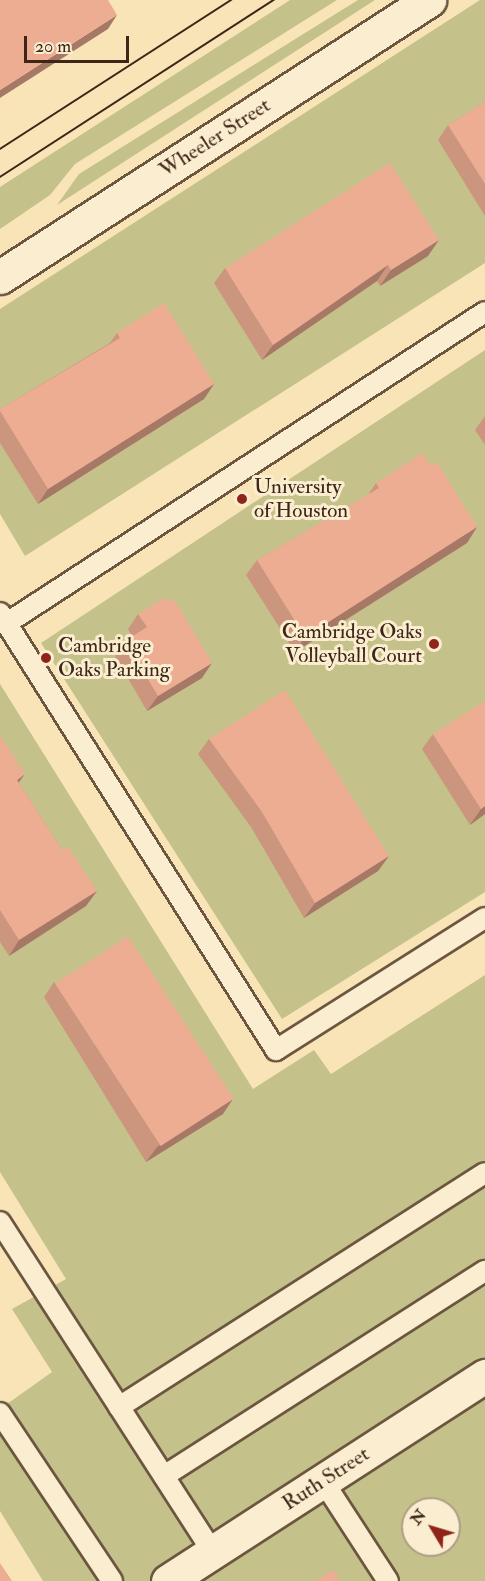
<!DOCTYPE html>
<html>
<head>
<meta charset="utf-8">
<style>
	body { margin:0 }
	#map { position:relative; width:485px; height:1581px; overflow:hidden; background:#f9e4b7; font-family:"IM FELL Double Pica",serif }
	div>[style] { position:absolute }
	.green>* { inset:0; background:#c4c28a }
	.roads { filter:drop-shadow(2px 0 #6c5640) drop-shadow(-2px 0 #6c5640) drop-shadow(0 2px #6c5640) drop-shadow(0 -2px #6c5640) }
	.lane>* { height:20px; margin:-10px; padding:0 10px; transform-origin:10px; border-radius:10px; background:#fbedd0 }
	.street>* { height:33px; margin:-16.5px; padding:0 16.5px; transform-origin:16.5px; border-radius:16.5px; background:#fbedd0 }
	.secondary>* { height:33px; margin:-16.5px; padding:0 16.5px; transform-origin:16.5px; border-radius:16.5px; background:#fbedd0 }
	.tram>* { height:1.5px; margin:-0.75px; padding:0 0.75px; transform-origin:0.75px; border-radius:0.75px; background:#3d2618 }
	.wall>* { inset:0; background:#cc957e }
	.shaded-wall>* { inset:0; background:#a67967 }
	.building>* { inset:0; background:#edad93; transform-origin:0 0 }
	.dots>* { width:16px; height:16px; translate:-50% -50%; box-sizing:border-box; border:3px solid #fbedd0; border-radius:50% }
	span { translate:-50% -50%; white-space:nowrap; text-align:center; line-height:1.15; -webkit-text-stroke:6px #fbedd0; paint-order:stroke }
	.street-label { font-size:21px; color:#3d2618 }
	.poi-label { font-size:21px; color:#3d2618 }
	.left { translate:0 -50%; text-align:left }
	.right { translate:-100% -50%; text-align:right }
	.north { position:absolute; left:401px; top:1497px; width:60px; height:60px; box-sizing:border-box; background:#fbedd0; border:2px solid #af9d86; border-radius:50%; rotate:308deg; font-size:16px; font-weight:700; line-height:24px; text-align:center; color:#3d2618 }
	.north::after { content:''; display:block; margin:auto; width:21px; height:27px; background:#8f2418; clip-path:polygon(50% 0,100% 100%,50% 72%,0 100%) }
	.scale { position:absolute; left:24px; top:36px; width:105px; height:27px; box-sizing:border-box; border:3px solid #3d2618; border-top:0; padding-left:8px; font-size:18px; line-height:21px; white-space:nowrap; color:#3d2618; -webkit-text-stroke:4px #fbedd0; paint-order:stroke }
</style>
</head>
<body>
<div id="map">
	<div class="green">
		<div style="clip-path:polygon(290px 0,337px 0,75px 164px,50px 195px,0 229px,0 187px)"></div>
		<div style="clip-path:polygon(358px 0,375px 0,57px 205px,79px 174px)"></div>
		<div style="clip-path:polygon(480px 0,485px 0,485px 263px,25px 556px,0 514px,0 309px)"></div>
		<div style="clip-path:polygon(485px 350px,485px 892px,282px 1019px,41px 643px)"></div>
		<div style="clip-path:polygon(evenodd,0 684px,253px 1089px,314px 1050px,331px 1074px,485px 975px,485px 1581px,43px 1581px,0 1511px,0 1409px,52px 1372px,12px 1309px,66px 1279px,0 1172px,0 684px,413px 1509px,449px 1509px,449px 1545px,413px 1545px,413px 1509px)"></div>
	</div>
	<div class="roads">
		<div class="lane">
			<div style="left:0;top:613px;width:517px;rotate:57.72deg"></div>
			<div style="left:276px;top:1050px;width:247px;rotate:-32.3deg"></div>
			<div style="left:7px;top:623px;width:570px;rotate:-33.05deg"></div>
			<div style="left:0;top:1222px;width:393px;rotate:57.2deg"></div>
			<div style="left:119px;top:1407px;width:434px;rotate:-32.6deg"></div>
			<div style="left:0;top:1413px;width:202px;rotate:56.3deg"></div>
			<div style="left:164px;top:1476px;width:381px;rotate:-32.6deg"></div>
			<div style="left:323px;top:1481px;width:119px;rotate:57deg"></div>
		</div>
		<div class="street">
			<div style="left:168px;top:1581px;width:378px;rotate:-32.9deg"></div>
		</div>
		<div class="secondary">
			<div style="left:0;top:277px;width:511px;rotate:-32.85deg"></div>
		</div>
	</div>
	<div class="tram">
		<div style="left:0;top:149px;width:275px;rotate:-32.8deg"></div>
		<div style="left:0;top:177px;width:326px;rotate:-32.9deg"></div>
	</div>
	<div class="wall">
		<div style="clip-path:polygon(485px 102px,485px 216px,438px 140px,448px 125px)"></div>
		<div style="clip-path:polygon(428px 256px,380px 286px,377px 281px,262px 360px,214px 283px,225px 268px)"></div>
		<div style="clip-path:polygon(117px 333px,214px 384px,204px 399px,38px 504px,0 443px,0 409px,110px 343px)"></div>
		<div style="clip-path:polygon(485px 416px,485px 445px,475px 430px)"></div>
		<div style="clip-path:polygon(431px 466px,477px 527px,467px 543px,295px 652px,246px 575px,257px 560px,368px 495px,376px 483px)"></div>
		<div style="clip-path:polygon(138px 614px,202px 678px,147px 711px,115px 656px,125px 641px,132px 636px,128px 629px)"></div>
		<div style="clip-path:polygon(433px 734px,485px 814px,470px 825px,422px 749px)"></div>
		<div style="clip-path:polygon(0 735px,19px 783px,62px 850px,97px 891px,86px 906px,9px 956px,0 942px)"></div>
		<div style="clip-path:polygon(209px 739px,389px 856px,378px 871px,304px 918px,251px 827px,198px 754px)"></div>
		<div style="clip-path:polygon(54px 982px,223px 1114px,146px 1162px,44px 997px)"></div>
	</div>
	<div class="shaded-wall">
		<div style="clip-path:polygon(117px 15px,108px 29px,0 98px,0 90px)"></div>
		<div style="clip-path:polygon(439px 240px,428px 256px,380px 286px,391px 270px)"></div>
		<div style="clip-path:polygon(388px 265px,377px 281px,262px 360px,273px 345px)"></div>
		<div style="clip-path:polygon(214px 384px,204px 399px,38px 504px,48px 489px)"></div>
		<div style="clip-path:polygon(477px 527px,467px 543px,295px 652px,305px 637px)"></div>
		<div style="clip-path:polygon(212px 663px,202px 678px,147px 711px,158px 696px)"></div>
		<div style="clip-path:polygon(25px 774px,14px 789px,17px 780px)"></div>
		<div style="clip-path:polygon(485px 806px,485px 814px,470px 825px,481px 809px)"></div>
		<div style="clip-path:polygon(389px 856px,378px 871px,304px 918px,315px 903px)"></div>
		<div style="clip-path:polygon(97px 891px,86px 906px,9px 956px,19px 940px)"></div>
		<div style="clip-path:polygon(233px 1099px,223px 1114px,146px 1162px,157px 1147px)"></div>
	</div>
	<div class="building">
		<div style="clip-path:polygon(0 0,108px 0,117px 15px,0 90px)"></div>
		<div style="clip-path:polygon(485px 102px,485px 184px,448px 125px)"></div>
		<div style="clip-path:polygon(390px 163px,439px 240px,391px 270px,388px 265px,273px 345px,225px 268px)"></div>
		<div style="clip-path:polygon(164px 303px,214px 384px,48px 489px,0 411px,0 409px,120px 338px,117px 333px)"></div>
		<div style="clip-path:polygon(423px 453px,431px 466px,437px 462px,477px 527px,305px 637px,257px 560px,379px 488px,376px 483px)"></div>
		<div style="clip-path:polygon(166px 597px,169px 602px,174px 599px,212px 663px,158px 696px,125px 641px,147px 627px,138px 614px)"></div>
		<div style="clip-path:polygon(285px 690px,389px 856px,315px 903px,262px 812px,209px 739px)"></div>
		<div style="clip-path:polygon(485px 701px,485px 806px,481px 809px,433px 734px)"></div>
		<div style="clip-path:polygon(0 735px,25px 774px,17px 780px,62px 850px,68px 847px,97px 891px,19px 940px,0 910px)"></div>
		<div style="left:128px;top:936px;width:194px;height:87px;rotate:57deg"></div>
		<div style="clip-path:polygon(0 1563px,12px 1581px,0 1581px)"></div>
		<div style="clip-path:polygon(333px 1570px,340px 1581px,316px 1581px)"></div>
	</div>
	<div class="dots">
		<div style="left:242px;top:499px;background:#8f2418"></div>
		<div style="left:434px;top:644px;background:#8f2418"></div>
		<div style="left:46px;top:658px;background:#8f2418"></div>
	</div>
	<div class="street-label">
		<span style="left:215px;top:138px;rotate:-33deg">Wheeler Street</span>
		<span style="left:326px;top:1479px;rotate:-33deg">Ruth Street</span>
	</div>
	<div class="poi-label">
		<span class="left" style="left:254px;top:499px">University<br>of Houston</span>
		<span class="right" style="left:422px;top:644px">Cambridge Oaks<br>Volleyball Court</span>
		<span class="left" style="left:58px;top:658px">Cambridge<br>Oaks Parking</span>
	</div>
	<div class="north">N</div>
	<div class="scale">20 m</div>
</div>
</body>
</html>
